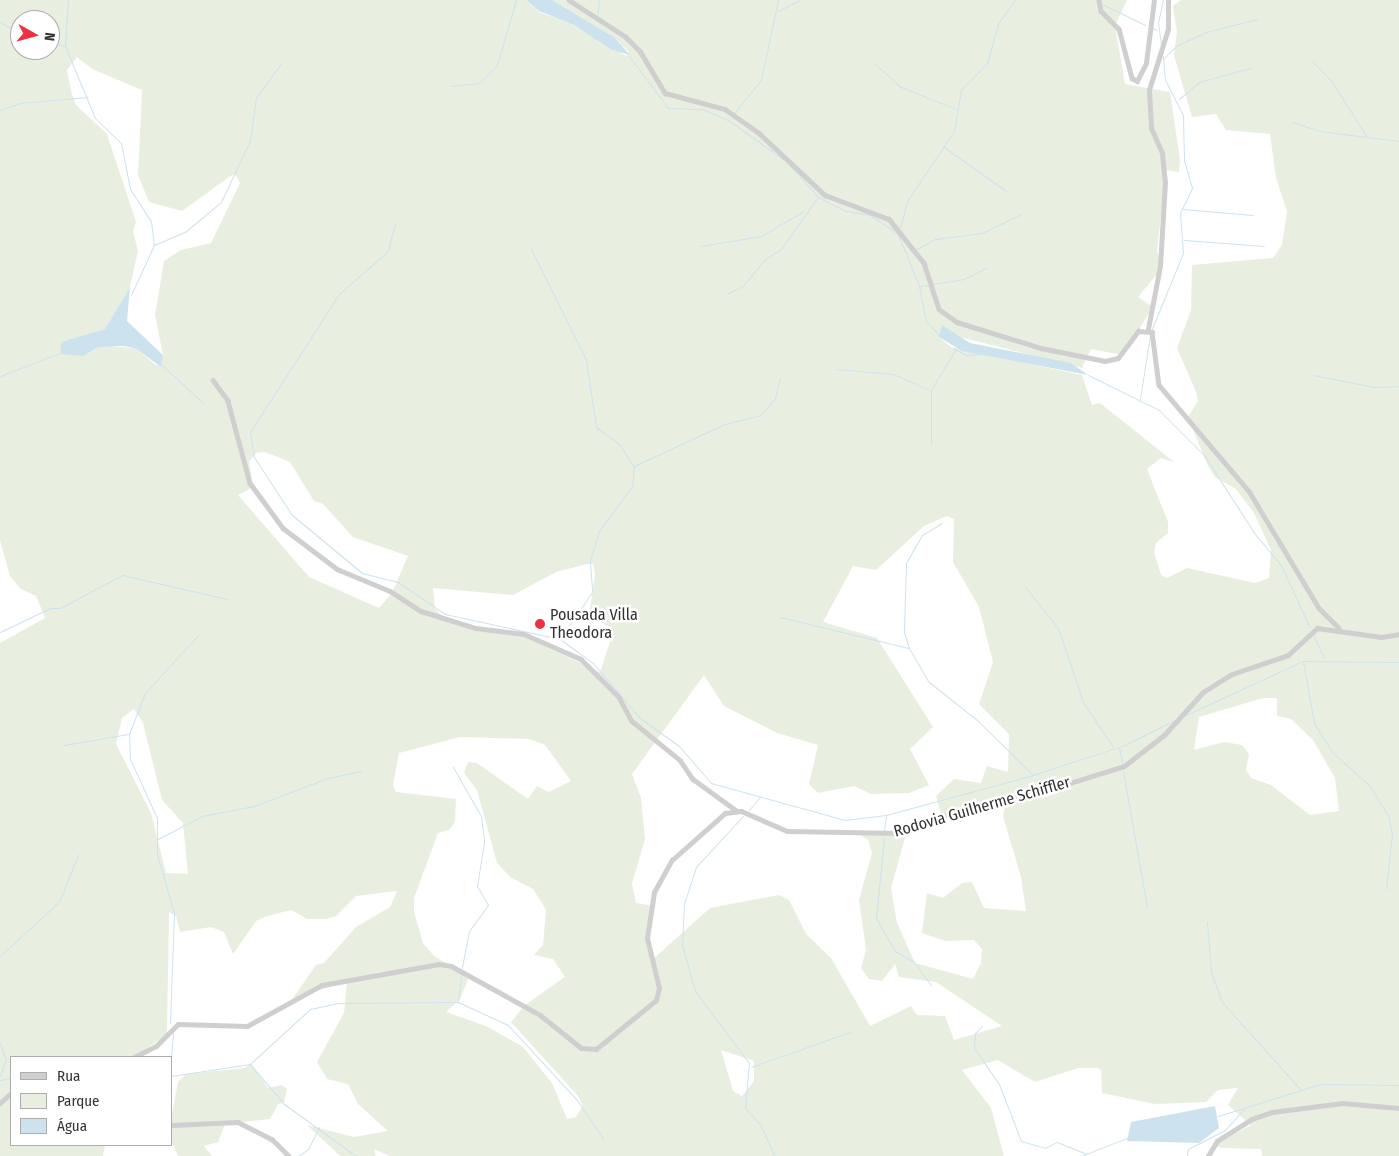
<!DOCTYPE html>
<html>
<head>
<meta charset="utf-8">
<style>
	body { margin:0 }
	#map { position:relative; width:1399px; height:1156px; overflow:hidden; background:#fff; font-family:"Fira Sans Condensed",sans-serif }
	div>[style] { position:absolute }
	.green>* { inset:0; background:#e8efe0 }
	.water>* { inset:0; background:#cce2ef }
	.stream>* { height:1px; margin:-0.5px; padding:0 0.5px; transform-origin:0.5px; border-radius:0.5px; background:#cce2ef }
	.minor>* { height:4.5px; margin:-2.25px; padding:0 2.25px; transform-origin:2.25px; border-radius:2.25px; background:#cfcfcf }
	.tertiary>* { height:5px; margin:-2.5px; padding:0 2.5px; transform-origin:2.5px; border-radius:2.5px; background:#cfcfcf }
	.dots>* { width:14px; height:14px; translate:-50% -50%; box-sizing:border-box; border:2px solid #fff; border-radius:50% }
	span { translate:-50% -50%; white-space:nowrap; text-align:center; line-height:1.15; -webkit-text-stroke:5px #fff; paint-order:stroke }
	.poi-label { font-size:16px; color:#323232 }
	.left { translate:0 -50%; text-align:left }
	.street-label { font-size:16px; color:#323232 }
	.legend { position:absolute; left:10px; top:1056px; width:162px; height:90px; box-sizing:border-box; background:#fff; border:1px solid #adadad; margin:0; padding:6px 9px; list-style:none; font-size:15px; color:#323232 }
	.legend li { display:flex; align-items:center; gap:10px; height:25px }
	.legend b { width:25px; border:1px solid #adadad }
	.north { position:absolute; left:10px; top:10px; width:50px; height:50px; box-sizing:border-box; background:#fff; border:1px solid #adadad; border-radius:50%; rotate:97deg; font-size:14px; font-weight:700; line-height:20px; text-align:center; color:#323232 }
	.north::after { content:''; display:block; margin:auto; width:18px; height:22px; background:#ed3042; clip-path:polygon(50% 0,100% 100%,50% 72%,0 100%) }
</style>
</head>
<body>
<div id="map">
	<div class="green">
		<div style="clip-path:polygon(evenodd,0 0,526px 0,539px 12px,574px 25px,626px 56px,629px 52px,614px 37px,552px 0,1127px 0,1115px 26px,1125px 84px,1170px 92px,1180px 160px,1179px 172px,1166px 170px,1157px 251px,1163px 267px,1138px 297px,1153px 307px,1123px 355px,1091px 349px,1082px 368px,960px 337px,939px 337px,951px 347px,1082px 375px,1092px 405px,1100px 403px,1174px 462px,1161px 458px,1147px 469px,1168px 522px,1168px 533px,1156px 543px,1154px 552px,1161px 575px,1167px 578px,1187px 568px,1255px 583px,1269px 578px,1271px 550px,1254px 513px,1236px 489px,1215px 477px,1207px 464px,1188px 417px,1198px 401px,1196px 392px,1177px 348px,1191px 310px,1192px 265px,1273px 258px,1282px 245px,1287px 211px,1276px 178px,1270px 134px,1226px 130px,1216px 114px,1192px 117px,1174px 55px,1177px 32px,1173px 6px,1181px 0,1399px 0,1399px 1156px,1262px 1156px,1261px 1149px,1222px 1148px,1214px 1145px,1251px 1125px,1228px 1105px,1238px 1088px,1218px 1090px,1206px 1102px,1155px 1104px,1102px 1093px,1101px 1070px,1097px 1068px,1078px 1068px,1035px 1082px,998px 1060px,962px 1070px,991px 1108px,1004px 1156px,390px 1156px,374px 1149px,376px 1156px,340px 1156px,307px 1125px,354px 1137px,388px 1131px,358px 1104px,348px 1084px,327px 1079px,317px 1062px,344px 1013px,347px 982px,293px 998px,316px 965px,324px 963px,356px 927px,390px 907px,397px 891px,356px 896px,336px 916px,326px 919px,307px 919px,291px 910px,267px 916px,256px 921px,233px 954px,224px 932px,211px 927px,180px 932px,176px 916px,169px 912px,167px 1035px,133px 1057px,11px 1057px,11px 1145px,105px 1145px,103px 1156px,0 1156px,0 643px,45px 618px,36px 596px,21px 589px,10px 576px,0 540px,0 0,20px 20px,50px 20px,50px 50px,20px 50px,20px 20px,0 0,77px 57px,92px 69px,142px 90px,138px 175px,149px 202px,182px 211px,229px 177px,235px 174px,240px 183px,211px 243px,181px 250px,164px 261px,155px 315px,163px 355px,157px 366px,135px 348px,62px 343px,105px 329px,130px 287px,138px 251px,133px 231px,136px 222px,107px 134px,76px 105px,72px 95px,67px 70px,77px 57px,0 0,265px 452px,290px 462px,314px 501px,323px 504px,353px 537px,408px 556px,392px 593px,379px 608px,309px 577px,238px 495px,253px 487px,249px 462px,256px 453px,265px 452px,0 0,947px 516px,954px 519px,953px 562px,979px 607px,993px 662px,979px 704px,1009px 734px,1008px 772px,987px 766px,981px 783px,954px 779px,936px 796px,942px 818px,1005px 804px,1003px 816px,1021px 877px,1026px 911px,984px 908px,972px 882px,962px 883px,943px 898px,927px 893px,922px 933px,945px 941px,974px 940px,982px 949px,981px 963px,973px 979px,915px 963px,897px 923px,891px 888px,907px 831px,861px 835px,868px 840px,872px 853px,859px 900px,866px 950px,861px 968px,869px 979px,882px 981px,895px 964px,899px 977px,936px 982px,1002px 1026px,954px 1040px,945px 1016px,917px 1015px,911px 1006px,870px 1026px,831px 958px,806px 934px,789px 900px,779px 895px,710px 908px,653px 959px,649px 937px,653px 906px,636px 903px,632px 884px,645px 839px,641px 798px,632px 774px,704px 675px,724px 706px,777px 733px,818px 745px,809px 784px,818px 793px,854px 786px,871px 794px,909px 793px,929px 785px,910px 749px,933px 727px,877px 638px,823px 622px,853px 566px,876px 570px,924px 526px,947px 516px,0 0,587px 564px,593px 564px,595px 574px,590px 609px,613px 633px,600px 672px,518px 634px,449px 622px,435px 609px,433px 588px,513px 595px,556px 572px,587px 564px,0 0,1263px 698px,1277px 698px,1277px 716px,1291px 719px,1313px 740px,1335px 778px,1339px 811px,1310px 815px,1271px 785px,1251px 778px,1246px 770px,1249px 754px,1242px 745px,1224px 742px,1194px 750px,1199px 717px,1263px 698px,0 0,134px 709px,143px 723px,162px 800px,183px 823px,188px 874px,166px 873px,151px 813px,116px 744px,122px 718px,134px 709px,0 0,460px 737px,530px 739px,545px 745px,571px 781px,549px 792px,537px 786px,528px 799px,477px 763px,468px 762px,464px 773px,477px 790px,497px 863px,510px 877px,533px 889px,546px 910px,543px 945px,534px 955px,553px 959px,565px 977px,525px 1005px,511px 1022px,578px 1096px,583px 1106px,576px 1117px,567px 1119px,552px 1083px,523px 1047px,486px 1026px,446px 1012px,460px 999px,469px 977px,434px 956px,423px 943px,414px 912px,414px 898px,438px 833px,449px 830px,455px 822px,456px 799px,396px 792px,393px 785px,399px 753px,460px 737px,0 0,721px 1050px,754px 1061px,754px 1081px,742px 1096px,733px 1091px,721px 1050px)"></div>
		<div style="clip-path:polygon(251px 1063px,268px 1088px,282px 1085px,287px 1089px,284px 1103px,278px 1104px,270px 1119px,225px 1124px,218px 1142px,204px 1146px,212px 1156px,178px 1156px,171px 1140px,171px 1119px,178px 1082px,186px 1074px,245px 1068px)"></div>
	</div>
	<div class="water">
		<div style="clip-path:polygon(526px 0,552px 0,614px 37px,630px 55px,612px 50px,574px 25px,539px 11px)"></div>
		<div style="clip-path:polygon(130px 287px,127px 321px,163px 355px,161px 367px,135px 348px,124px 346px,98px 347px,83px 356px,61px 354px,61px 342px,105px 329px)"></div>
		<div style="clip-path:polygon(942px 325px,970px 343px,1071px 363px,1088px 375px,962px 351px,939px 337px)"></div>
		<div style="clip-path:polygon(1215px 1106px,1219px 1128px,1199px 1143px,1127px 1141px,1131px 1122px)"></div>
	</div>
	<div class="stream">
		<div style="left:68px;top:0;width:46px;rotate:93.7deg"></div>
		<div style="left:65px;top:46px;width:78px;rotate:67.4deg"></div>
		<div style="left:95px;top:118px;width:36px;rotate:44deg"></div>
		<div style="left:121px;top:143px;width:47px;rotate:78.9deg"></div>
		<div style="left:130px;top:189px;width:38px;rotate:57deg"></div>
		<div style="left:151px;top:221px;width:24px;rotate:83deg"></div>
		<div style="left:154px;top:245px;width:55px;rotate:114.7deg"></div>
		<div style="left:1298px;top:1px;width:1px;rotate:-45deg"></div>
		<div style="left:1102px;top:4px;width:48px;rotate:26deg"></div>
		<div style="left:778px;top:11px;width:25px;rotate:-27deg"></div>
		<div style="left:597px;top:17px;width:17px;rotate:-83deg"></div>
		<div style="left:0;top:22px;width:23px;rotate:31deg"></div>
		<div style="left:1153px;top:28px;width:4px;rotate:27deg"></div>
		<div style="left:50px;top:42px;width:15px;rotate:16deg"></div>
		<div style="left:1161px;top:44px;width:21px;rotate:-98deg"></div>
		<div style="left:1158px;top:23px;width:24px;rotate:-78deg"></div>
		<div style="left:629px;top:56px;width:65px;rotate:53.1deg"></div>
		<div style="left:668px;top:108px;width:34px;rotate:2deg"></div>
		<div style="left:702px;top:109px;width:28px;rotate:23deg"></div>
		<div style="left:728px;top:120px;width:72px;rotate:35.4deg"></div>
		<div style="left:787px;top:162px;width:47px;rotate:48.5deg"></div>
		<div style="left:818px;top:197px;width:31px;rotate:27deg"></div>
		<div style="left:846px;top:211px;width:24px;rotate:9deg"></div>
		<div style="left:870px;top:215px;width:34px;rotate:34deg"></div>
		<div style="left:898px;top:234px;width:56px;rotate:68deg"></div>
		<div style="left:919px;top:286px;width:36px;rotate:79deg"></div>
		<div style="left:926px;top:321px;width:19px;rotate:47deg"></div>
		<div style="left:1163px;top:59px;width:18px;rotate:-45deg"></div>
		<div style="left:1176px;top:46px;width:33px;rotate:-25deg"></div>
		<div style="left:1206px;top:32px;width:53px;rotate:-14.3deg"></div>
		<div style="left:1312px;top:61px;width:29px;rotate:46deg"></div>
		<div style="left:1332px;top:82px;width:65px;rotate:57.5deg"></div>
		<div style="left:874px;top:63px;width:36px;rotate:42deg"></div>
		<div style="left:901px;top:87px;width:59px;rotate:21.8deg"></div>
		<div style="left:451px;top:86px;width:28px;rotate:-6deg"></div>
		<div style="left:479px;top:83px;width:25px;rotate:-45deg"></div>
		<div style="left:497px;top:65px;width:68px;rotate:-73.7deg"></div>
		<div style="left:1179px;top:99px;width:26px;rotate:-40deg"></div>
		<div style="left:1199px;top:82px;width:53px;rotate:-15.4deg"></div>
		<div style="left:0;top:110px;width:20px;rotate:-20deg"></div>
		<div style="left:19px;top:103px;width:69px;rotate:-5deg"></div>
		<div style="left:734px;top:113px;width:43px;rotate:-50.7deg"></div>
		<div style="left:761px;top:80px;width:82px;rotate:-78deg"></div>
		<div style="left:1293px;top:122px;width:28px;rotate:19deg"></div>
		<div style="left:1319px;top:131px;width:81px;rotate:7.1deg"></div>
		<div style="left:944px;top:147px;width:76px;rotate:35.4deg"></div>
		<div style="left:1183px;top:209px;width:70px;rotate:4.9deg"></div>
		<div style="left:395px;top:224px;width:28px;rotate:105deg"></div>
		<div style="left:388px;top:251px;width:65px;rotate:138.7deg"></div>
		<div style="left:339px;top:294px;width:164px;rotate:122.8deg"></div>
		<div style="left:250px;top:432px;width:25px;rotate:81deg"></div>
		<div style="left:254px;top:457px;width:69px;rotate:56.8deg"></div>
		<div style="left:292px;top:515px;width:91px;rotate:39.6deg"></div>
		<div style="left:362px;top:573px;width:37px;rotate:14deg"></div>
		<div style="left:398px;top:582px;width:57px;rotate:34.2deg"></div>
		<div style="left:445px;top:614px;width:118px;rotate:12.3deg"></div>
		<div style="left:560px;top:639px;width:41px;rotate:36deg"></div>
		<div style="left:593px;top:663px;width:72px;rotate:49.5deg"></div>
		<div style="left:640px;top:718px;width:48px;rotate:35.7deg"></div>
		<div style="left:679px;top:746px;width:49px;rotate:49.1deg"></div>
		<div style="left:711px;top:783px;width:139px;rotate:15.4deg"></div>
		<div style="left:845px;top:820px;width:41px;rotate:-7deg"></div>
		<div style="left:886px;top:815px;width:152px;rotate:-15.2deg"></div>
		<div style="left:1033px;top:775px;width:97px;rotate:-18.1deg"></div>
		<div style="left:1125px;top:745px;width:54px;rotate:-26.6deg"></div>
		<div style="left:900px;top:228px;width:28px;rotate:-75deg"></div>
		<div style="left:907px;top:201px;width:84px;rotate:-56.1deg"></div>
		<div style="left:954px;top:131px;width:42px;rotate:-80.3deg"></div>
		<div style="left:961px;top:90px;width:37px;rotate:-46deg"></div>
		<div style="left:987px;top:63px;width:41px;rotate:-74.2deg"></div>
		<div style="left:998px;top:24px;width:29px;rotate:-55deg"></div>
		<div style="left:1184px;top:240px;width:80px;rotate:4.3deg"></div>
		<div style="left:154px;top:245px;width:34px;rotate:-23deg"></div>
		<div style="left:185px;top:232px;width:47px;rotate:-39.8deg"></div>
		<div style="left:221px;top:202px;width:68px;rotate:-64.6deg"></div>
		<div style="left:250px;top:141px;width:43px;rotate:-82.1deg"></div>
		<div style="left:256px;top:98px;width:43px;rotate:-54.5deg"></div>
		<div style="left:701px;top:246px;width:61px;rotate:-9.5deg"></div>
		<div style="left:761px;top:236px;width:48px;rotate:-30.3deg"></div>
		<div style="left:531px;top:249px;width:124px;rotate:63.6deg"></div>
		<div style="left:586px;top:360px;width:68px;rotate:81.5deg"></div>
		<div style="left:596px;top:427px;width:29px;rotate:36deg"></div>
		<div style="left:619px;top:444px;width:27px;rotate:57deg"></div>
		<div style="left:634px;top:467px;width:19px;rotate:96deg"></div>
		<div style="left:632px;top:486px;width:56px;rotate:126.3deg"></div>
		<div style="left:599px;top:531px;width:31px;rotate:107deg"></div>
		<div style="left:590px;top:561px;width:31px;rotate:86deg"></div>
		<div style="left:592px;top:592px;width:57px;rotate:124.2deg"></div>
		<div style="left:915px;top:250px;width:23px;rotate:-29deg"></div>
		<div style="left:935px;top:239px;width:47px;rotate:-7.3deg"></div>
		<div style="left:982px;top:233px;width:43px;rotate:-26deg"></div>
		<div style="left:932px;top:284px;width:32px;rotate:-9deg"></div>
		<div style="left:964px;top:279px;width:25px;rotate:-27deg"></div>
		<div style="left:920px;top:286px;width:8px;rotate:-7deg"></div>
		<div style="left:727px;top:294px;width:18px;rotate:-27deg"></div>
		<div style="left:743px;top:286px;width:33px;rotate:-51deg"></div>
		<div style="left:764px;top:260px;width:20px;rotate:-33deg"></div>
		<div style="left:781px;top:249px;width:64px;rotate:-54.6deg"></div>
		<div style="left:1151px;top:331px;width:84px;rotate:-67.7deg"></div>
		<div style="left:1183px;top:253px;width:40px;rotate:-94.3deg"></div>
		<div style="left:1180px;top:213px;width:28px;rotate:-64deg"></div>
		<div style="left:1192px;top:188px;width:29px;rotate:-106deg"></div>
		<div style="left:1184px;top:160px;width:45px;rotate:-91.3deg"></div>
		<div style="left:1183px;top:115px;width:39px;rotate:-117deg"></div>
		<div style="left:1165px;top:80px;width:24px;rotate:-95deg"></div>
		<div style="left:953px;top:348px;width:15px;rotate:28deg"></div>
		<div style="left:966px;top:355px;width:14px;rotate:-4deg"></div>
		<div style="left:162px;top:365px;width:56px;rotate:42.8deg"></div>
		<div style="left:837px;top:369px;width:56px;rotate:5.1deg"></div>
		<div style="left:893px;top:374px;width:40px;rotate:23.4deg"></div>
		<div style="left:1088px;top:375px;width:79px;rotate:26.2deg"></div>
		<div style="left:1159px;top:410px;width:64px;rotate:45deg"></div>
		<div style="left:1204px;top:455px;width:94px;rotate:57.2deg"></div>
		<div style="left:1255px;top:534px;width:40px;rotate:50deg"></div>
		<div style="left:1281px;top:565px;width:69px;rotate:65.3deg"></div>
		<div style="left:1313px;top:375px;width:62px;rotate:11.1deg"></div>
		<div style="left:1374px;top:387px;width:25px;rotate:-2deg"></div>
		<div style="left:0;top:376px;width:66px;rotate:-21.2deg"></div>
		<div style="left:1140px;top:399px;width:65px;rotate:-81.1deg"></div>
		<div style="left:931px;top:443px;width:53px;rotate:-90deg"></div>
		<div style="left:931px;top:390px;width:47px;rotate:-59deg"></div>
		<div style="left:634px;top:466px;width:100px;rotate:-24.8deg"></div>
		<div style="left:725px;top:424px;width:36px;rotate:-14deg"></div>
		<div style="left:760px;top:415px;width:22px;rotate:-47deg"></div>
		<div style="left:775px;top:399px;width:22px;rotate:-77deg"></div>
		<div style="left:942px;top:523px;width:23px;rotate:149deg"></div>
		<div style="left:922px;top:535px;width:32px;rotate:120deg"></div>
		<div style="left:906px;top:563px;width:69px;rotate:91.7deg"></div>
		<div style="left:904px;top:632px;width:17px;rotate:73deg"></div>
		<div style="left:909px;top:648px;width:39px;rotate:60deg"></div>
		<div style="left:929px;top:682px;width:63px;rotate:38.5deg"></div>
		<div style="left:978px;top:721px;width:76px;rotate:44.5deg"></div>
		<div style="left:1025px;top:587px;width:53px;rotate:51.2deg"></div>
		<div style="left:1058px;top:628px;width:78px;rotate:71.3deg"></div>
		<div style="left:1083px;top:702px;width:54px;rotate:56.3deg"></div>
		<div style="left:780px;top:617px;width:132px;rotate:13.6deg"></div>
		<div style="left:0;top:632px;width:55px;rotate:-25.6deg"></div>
		<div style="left:50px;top:608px;width:10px"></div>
		<div style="left:60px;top:608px;width:70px;rotate:-28deg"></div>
		<div style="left:122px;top:575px;width:108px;rotate:12.9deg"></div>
		<div style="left:1313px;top:635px;width:25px;rotate:64deg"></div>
		<div style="left:1303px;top:661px;width:63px;rotate:79.9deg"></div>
		<div style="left:1314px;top:723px;width:34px;rotate:58deg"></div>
		<div style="left:1332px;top:752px;width:50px;rotate:41.7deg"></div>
		<div style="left:1369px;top:785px;width:36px;rotate:58deg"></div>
		<div style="left:1388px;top:815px;width:19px;rotate:78deg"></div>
		<div style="left:1392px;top:834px;width:55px;rotate:96.2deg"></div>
		<div style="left:1186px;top:715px;width:129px;rotate:-24.8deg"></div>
		<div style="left:1303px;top:661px;width:96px;rotate:0.6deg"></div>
		<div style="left:64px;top:745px;width:65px;rotate:-9.8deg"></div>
		<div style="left:1119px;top:747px;width:16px;rotate:79deg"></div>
		<div style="left:453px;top:767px;width:56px;rotate:60.3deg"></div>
		<div style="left:481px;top:816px;width:26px;rotate:83deg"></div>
		<div style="left:484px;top:842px;width:45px;rotate:99deg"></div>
		<div style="left:477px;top:886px;width:22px;rotate:60deg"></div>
		<div style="left:488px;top:905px;width:32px;rotate:126deg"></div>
		<div style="left:469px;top:931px;width:38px;rotate:101deg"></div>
		<div style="left:1123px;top:771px;width:138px;rotate:80deg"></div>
		<div style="left:749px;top:810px;width:17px;rotate:-50deg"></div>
		<div style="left:743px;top:816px;width:69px;rotate:132.7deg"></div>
		<div style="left:696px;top:867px;width:38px;rotate:108deg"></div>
		<div style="left:684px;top:903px;width:42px;rotate:92.7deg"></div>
		<div style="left:682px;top:945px;width:48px;rotate:74.2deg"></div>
		<div style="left:695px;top:991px;width:90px;rotate:53.1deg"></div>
		<div style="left:749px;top:1063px;width:45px;rotate:95.1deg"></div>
		<div style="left:745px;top:1108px;width:22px;rotate:47deg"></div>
		<div style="left:760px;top:1124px;width:35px;rotate:65deg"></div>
		<div style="left:884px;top:830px;width:14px;rotate:-82deg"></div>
		<div style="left:884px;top:838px;width:80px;rotate:95.7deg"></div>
		<div style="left:876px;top:918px;width:38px;rotate:60deg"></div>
		<div style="left:895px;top:951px;width:22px;rotate:30deg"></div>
		<div style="left:914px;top:962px;width:29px;rotate:54deg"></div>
		<div style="left:158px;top:839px;width:50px;rotate:-27.6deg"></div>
		<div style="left:202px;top:816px;width:53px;rotate:-10.9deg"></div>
		<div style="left:254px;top:806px;width:79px;rotate:-20.7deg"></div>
		<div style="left:328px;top:778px;width:34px;rotate:-12deg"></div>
		<div style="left:1207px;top:922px;width:50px;rotate:85.4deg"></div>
		<div style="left:1211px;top:972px;width:32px;rotate:70deg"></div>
		<div style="left:1222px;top:1002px;width:117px;rotate:48.1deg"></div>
		<div style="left:0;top:956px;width:80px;rotate:-42.5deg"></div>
		<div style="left:59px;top:902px;width:51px;rotate:-68deg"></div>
		<div style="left:458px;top:1001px;width:25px;rotate:-83deg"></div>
		<div style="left:170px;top:1023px;width:110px;rotate:-87.9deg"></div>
		<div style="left:174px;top:913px;width:61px;rotate:-106.1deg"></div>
		<div style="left:157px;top:854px;width:36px;rotate:-90deg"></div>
		<div style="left:157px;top:818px;width:65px;rotate:-114.6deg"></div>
		<div style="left:130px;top:759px;width:25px;rotate:-92deg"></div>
		<div style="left:129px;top:734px;width:44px;rotate:-68.7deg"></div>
		<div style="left:145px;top:693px;width:80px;rotate:-47.5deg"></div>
		<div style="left:982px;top:1026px;width:10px;rotate:135deg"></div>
		<div style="left:975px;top:1033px;width:15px;rotate:94deg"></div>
		<div style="left:974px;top:1048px;width:44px;rotate:55.2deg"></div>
		<div style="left:999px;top:1084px;width:61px;rotate:68.9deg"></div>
		<div style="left:1021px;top:1141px;width:25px;rotate:16deg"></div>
		<div style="left:1045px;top:1148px;width:13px;rotate:-27deg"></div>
		<div style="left:1057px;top:1142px;width:32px;rotate:22deg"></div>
		<div style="left:0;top:1043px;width:18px;rotate:71deg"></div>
		<div style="left:6px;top:1060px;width:17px;rotate:111deg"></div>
		<div style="left:171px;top:1057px;width:24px;rotate:-85deg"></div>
		<div style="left:250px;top:1064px;width:52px;rotate:49.6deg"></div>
		<div style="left:284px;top:1104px;width:89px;rotate:35.8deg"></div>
		<div style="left:751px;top:1067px;width:105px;rotate:-19.5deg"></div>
		<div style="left:171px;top:1076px;width:80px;rotate:-8.6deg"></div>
		<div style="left:250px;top:1064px;width:81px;rotate:-42.5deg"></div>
		<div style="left:310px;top:1009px;width:30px;rotate:-12deg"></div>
		<div style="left:339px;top:1003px;width:119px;rotate:-0.5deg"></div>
		<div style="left:458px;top:1002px;width:55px;rotate:24.7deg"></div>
		<div style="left:508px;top:1025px;width:102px;rotate:47.4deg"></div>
		<div style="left:577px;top:1100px;width:46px;rotate:55.6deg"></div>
		<div style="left:0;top:1080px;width:11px;rotate:-10deg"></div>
		<div style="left:1218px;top:1116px;width:107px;rotate:-17.4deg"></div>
		<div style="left:1320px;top:1084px;width:79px;rotate:0.7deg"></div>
		<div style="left:298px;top:1156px;width:12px;rotate:-35deg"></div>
		<div style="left:308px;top:1149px;width:25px;rotate:-63deg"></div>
		<div style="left:1081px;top:1156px;width:52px;rotate:-21.6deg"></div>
		<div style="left:1187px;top:1156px;width:7px;rotate:-82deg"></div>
		<div style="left:1188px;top:1149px;width:42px;rotate:-27.2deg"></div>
		<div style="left:1225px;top:1130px;width:28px;rotate:-48deg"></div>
	</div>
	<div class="minor">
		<div style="left:569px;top:0;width:68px;rotate:33deg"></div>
		<div style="left:626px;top:37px;width:20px;rotate:45deg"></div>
		<div style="left:640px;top:51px;width:49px;rotate:59.2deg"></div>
		<div style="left:665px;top:93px;width:62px;rotate:14.9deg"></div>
		<div style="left:725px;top:109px;width:42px;rotate:35.2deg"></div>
		<div style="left:759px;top:133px;width:91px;rotate:43.2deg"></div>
		<div style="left:825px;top:195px;width:68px;rotate:20.6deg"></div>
		<div style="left:889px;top:219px;width:56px;rotate:51.5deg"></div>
		<div style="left:924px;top:263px;width:48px;rotate:71.9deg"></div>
		<div style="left:939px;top:309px;width:22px;rotate:36deg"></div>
		<div style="left:957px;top:322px;width:88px;rotate:17.2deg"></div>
		<div style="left:1041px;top:348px;width:65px;rotate:11.5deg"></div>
		<div style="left:1105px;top:361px;width:13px;rotate:-13deg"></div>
		<div style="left:1118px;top:358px;width:34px;rotate:-53deg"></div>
		<div style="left:1138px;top:331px;width:14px;rotate:4deg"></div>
		<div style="left:1152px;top:332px;width:53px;rotate:82.5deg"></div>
		<div style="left:1159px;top:385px;width:139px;rotate:49.7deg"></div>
		<div style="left:1249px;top:491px;width:136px;rotate:59.1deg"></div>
		<div style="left:1319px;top:608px;width:28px;rotate:45deg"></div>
		<div style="left:1099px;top:0;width:11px;rotate:80deg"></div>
		<div style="left:1101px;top:11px;width:25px;rotate:45deg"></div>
		<div style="left:1119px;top:29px;width:51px;rotate:75.1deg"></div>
		<div style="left:1132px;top:78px;width:6px;rotate:31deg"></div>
		<div style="left:1137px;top:81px;width:20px;rotate:-63deg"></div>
		<div style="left:1146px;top:63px;width:64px;rotate:-82.8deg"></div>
		<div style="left:1148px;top:329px;width:64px;rotate:-79.2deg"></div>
		<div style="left:1160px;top:266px;width:83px;rotate:-86.6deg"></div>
		<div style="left:1165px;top:183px;width:30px;rotate:-96deg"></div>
		<div style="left:1162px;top:153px;width:27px;rotate:-114deg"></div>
		<div style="left:1151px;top:128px;width:38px;rotate:-93deg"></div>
		<div style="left:1149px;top:90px;width:64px;rotate:-72.7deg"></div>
		<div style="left:1168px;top:29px;width:29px;rotate:-90deg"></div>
		<div style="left:213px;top:380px;width:26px;rotate:54deg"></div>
		<div style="left:228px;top:401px;width:85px;rotate:75deg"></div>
		<div style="left:250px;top:483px;width:56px;rotate:53.7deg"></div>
		<div style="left:283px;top:528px;width:68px;rotate:37.2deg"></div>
		<div style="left:337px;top:569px;width:57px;rotate:22.5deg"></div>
		<div style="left:390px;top:591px;width:37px;rotate:33deg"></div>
		<div style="left:421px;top:611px;width:58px;rotate:17.2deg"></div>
		<div style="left:476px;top:628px;width:48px;rotate:7.1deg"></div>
		<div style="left:524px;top:634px;width:62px;rotate:23.7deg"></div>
		<div style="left:581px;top:659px;width:54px;rotate:45deg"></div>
		<div style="left:619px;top:697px;width:27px;rotate:62deg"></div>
		<div style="left:632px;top:721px;width:62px;rotate:39.1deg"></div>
		<div style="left:680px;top:760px;width:23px;rotate:56deg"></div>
		<div style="left:693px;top:779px;width:54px;rotate:36deg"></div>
		<div style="left:171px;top:1125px;width:67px;rotate:-2.6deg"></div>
		<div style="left:238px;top:1122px;width:38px;rotate:27deg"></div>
		<div style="left:272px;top:1139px;width:24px;rotate:45deg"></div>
		<div style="left:1208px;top:1156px;width:17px;rotate:-59deg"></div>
		<div style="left:1217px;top:1141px;width:41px;rotate:-32.2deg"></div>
		<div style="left:1252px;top:1119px;width:21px;rotate:-19deg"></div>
		<div style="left:1272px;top:1112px;width:71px;rotate:-7.3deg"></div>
		<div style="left:1342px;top:1103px;width:57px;rotate:5deg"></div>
	</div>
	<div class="tertiary">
		<div style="left:134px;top:1057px;width:25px;rotate:-27deg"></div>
		<div style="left:156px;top:1046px;width:31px;rotate:-45deg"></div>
		<div style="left:178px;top:1024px;width:69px;rotate:1.7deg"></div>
		<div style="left:247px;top:1026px;width:85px;rotate:-28.7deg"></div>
		<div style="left:322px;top:985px;width:119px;rotate:-10.2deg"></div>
		<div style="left:439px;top:964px;width:12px;rotate:9deg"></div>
		<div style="left:451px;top:966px;width:102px;rotate:28.8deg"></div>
		<div style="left:540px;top:1015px;width:53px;rotate:38.8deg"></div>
		<div style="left:581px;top:1048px;width:15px;rotate:4deg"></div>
		<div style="left:596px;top:1049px;width:77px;rotate:-39.2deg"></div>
		<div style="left:656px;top:1000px;width:12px;rotate:-76deg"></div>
		<div style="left:659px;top:988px;width:51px;rotate:-103.5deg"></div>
		<div style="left:647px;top:938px;width:47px;rotate:-81.3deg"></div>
		<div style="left:654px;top:892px;width:37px;rotate:-61deg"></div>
		<div style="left:672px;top:860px;width:71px;rotate:-41.6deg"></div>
		<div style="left:725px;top:813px;width:16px;rotate:-7deg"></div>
		<div style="left:741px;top:811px;width:50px;rotate:23.5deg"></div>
		<div style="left:787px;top:831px;width:112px;rotate:1deg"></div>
		<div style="left:899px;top:833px;width:64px;rotate:-21deg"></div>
		<div style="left:959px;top:810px;width:54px;rotate:-9.6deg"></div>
		<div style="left:1012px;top:801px;width:117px;rotate:-17.4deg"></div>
		<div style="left:1124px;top:766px;width:51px;rotate:-37.8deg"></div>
		<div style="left:1164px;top:735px;width:58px;rotate:-47.8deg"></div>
		<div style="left:1203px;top:692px;width:34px;rotate:-32deg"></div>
		<div style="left:1232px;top:674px;width:59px;rotate:-18.7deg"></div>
		<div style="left:1288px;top:655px;width:40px;rotate:-43deg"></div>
		<div style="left:1317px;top:628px;width:65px;rotate:8deg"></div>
		<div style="left:1381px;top:637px;width:18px;rotate:-9deg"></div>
		<div style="left:0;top:1103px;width:15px;rotate:-42deg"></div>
	</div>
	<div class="dots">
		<div style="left:540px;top:624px;background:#ed3042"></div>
	</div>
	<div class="poi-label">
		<span class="left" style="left:550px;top:624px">Pousada Villa<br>Theodora</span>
	</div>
	<div class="street-label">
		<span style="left:982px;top:807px;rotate:-16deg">Rodovia Guilherme Schiffler</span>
	</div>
	<ul class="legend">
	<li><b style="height:6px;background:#cfcfcf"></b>Rua</li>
	<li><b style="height:14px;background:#e8efe0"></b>Parque</li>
	<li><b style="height:14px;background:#cce2ef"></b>Água</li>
	</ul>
	<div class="north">N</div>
</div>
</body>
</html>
